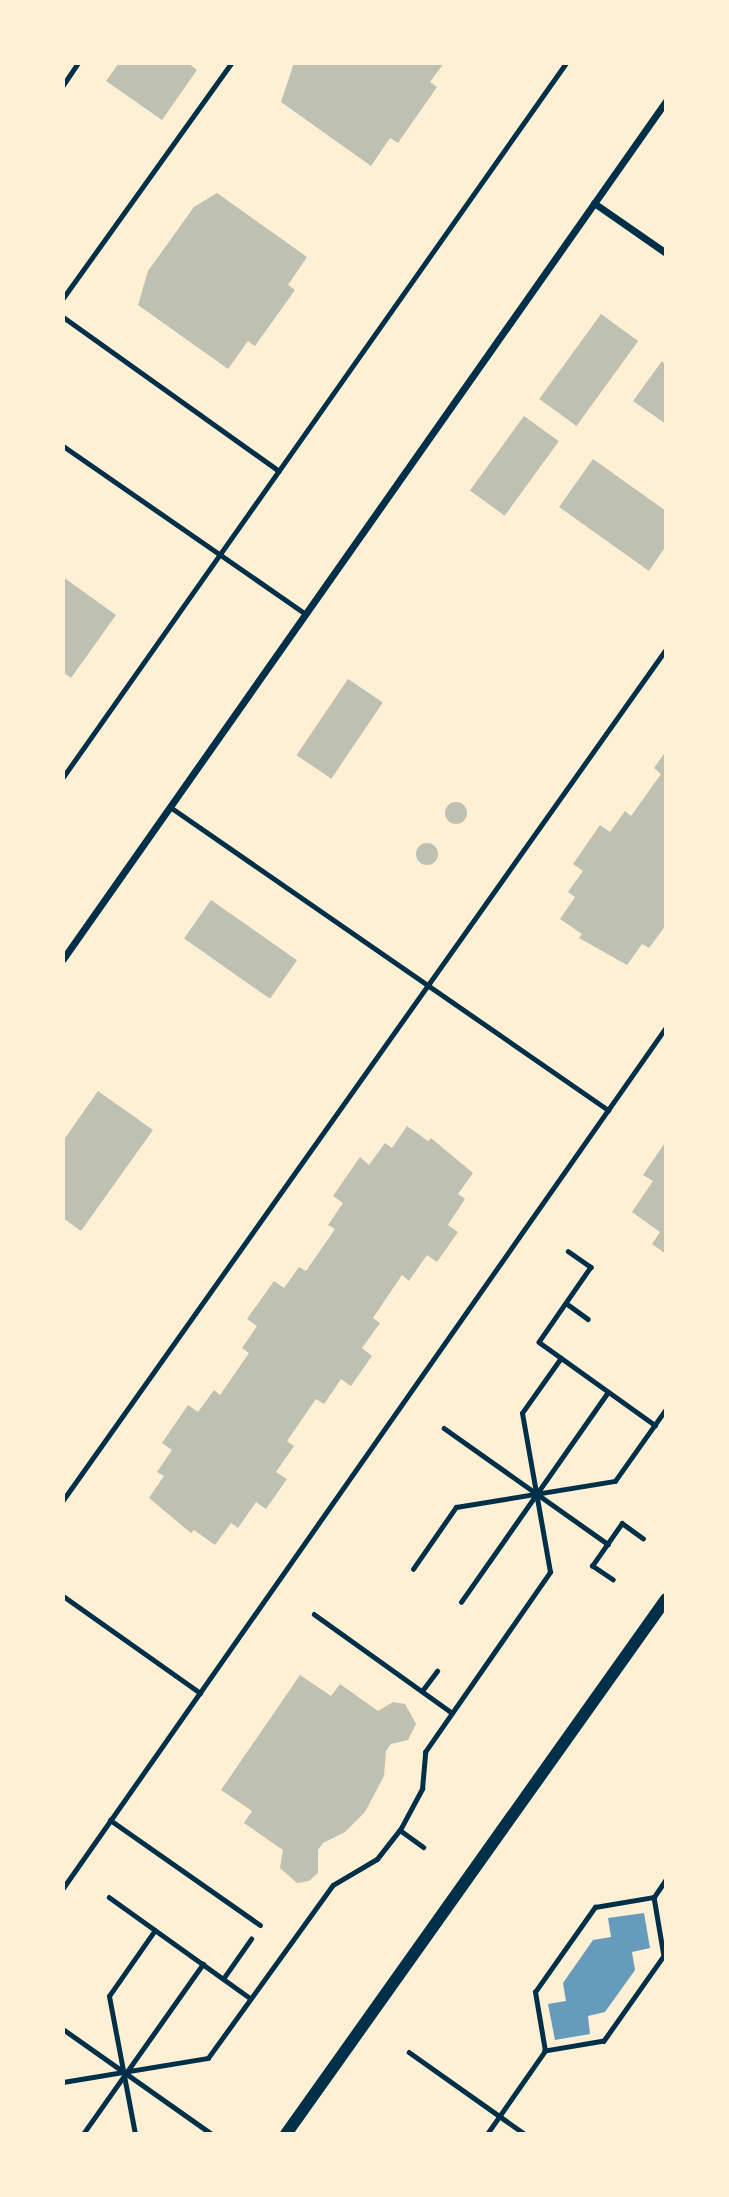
<!DOCTYPE html>
<html>
<head>
<meta charset="utf-8">
<style>
	body { margin:0 }
	#map { position:relative; width:729px; height:2197px; overflow:hidden; background:#fdf0d5; font-family:Inter,sans-serif }
	div>[style] { position:absolute }
	.water>* { inset:0; background:#669bbc }
	.building>* { inset:0; background:#bec0b2; transform-origin:0 0 }
	.round { border-radius:50% }
	.path>* { height:4.5px; margin:-2.25px; padding:0 2.25px; transform-origin:2.25px; border-radius:2.25px; background:#003049 }
	.service>* { height:5px; margin:-2.5px; padding:0 2.5px; transform-origin:2.5px; border-radius:2.5px; background:#003049 }
	.minor>* { height:7px; margin:-3.5px; padding:0 3.5px; transform-origin:3.5px; border-radius:3.5px; background:#003049 }
	.tertiary>* { height:12px; margin:-6px; padding:0 6px; transform-origin:6px; border-radius:6px; background:#003049 }
	span { translate:-50% -50%; white-space:nowrap; text-align:center; line-height:1.15; -webkit-text-stroke:7px #fdf0d5; paint-order:stroke }
	.frame { position:absolute; inset:0; border:65px solid #fdf0d5; pointer-events:none }
</style>
</head>
<body>
<div id="map">
	<div class="water">
		<div style="clip-path:polygon(644px 1913px,650px 1948px,632px 1952px,635px 1970px,605px 2012px,588px 2016px,590px 2034px,555px 2040px,548px 2004px,566px 2001px,563px 1983px,593px 1940px,611px 1937px,608px 1918px)"></div>
	</div>
	<div class="building">
		<div style="clip-path:polygon(119px 63px,188px 63px,197px 70px,162px 120px,106px 81px)"></div>
		<div style="clip-path:polygon(294px 63px,444px 63px,430px 82px,437px 87px,398px 143px,390px 138px,371px 166px,281px 102px)"></div>
		<div style="clip-path:polygon(217px 193px,307px 257px,288px 285px,295px 290px,255px 346px,248px 341px,228px 369px,138px 305px,148px 271px,194px 207px)"></div>
		<div style="left:601px;top:314px;width:46px;height:105px;rotate:36deg"></div>
		<div style="clip-path:polygon(662px 361px,666px 365px,666px 424px,633px 401px)"></div>
		<div style="left:524px;top:416px;width:43px;height:92px;rotate:36deg"></div>
		<div style="clip-path:polygon(593px 459px,666px 511px,666px 546px,649px 571px,559px 507px)"></div>
		<div style="clip-path:polygon(63px 577px,116px 615px,71px 678px,63px 672px)"></div>
		<div style="left:348px;top:679px;width:42px;height:92px;rotate:34deg"></div>
		<div style="clip-path:polygon(666px 751px,666px 925px,649px 948px,642px 944px,627px 965px,579px 938px,582px 934px,560px 919px,575px 897px,568px 892px,583px 871px,573px 864px,600px 825px,610px 832px,625px 811px,631px 816px,661px 774px,654px 768px)"></div>
		<div class="round" style="left:445px;top:802px;width:22px;height:22px"></div>
		<div class="round" style="left:416px;top:843px;width:22px;height:22px"></div>
		<div style="left:211px;top:900px;width:105px;height:47px;rotate:35deg"></div>
		<div style="clip-path:polygon(98px 1091px,153px 1130px,81px 1231px,63px 1218px,63px 1141px)"></div>
		<div style="clip-path:polygon(407px 1126px,428px 1141px,431px 1138px,473px 1173px,458px 1194px,465px 1199px,448px 1225px,458px 1232px,437px 1262px,427px 1255px,409px 1281px,402px 1275px,373px 1318px,380px 1323px,362px 1348px,372px 1356px,351px 1386px,341px 1379px,324px 1404px,316px 1399px,287px 1441px,294px 1446px,276px 1472px,287px 1479px,266px 1509px,256px 1502px,238px 1528px,231px 1523px,215px 1545px,194px 1530px,191px 1533px,149px 1498px,164px 1476px,157px 1472px,172px 1450px,162px 1443px,188px 1405px,198px 1412px,214px 1390px,220px 1395px,249px 1353px,242px 1348px,257px 1326px,247px 1319px,274px 1281px,284px 1288px,299px 1267px,306px 1271px,335px 1229px,328px 1225px,343px 1203px,333px 1196px,360px 1157px,369px 1165px,385px 1143px,392px 1148px)"></div>
		<div style="clip-path:polygon(666px 1141px,666px 1254px,652px 1244px,660px 1232px,632px 1212px,653px 1181px,643px 1175px)"></div>
		<div style="clip-path:polygon(300px 1675px,331px 1696px,340px 1684px,378px 1711px,393px 1702px,405px 1704px,416px 1724px,408px 1740px,391px 1744px,386px 1751px,384px 1776px,365px 1812px,345px 1832px,323px 1843px,318px 1850px,318px 1873px,309px 1881px,297px 1883px,280px 1868px,283px 1850px,244px 1823px,252px 1811px,221px 1790px)"></div>
	</div>
	<div class="path">
		<div style="left:568px;top:1251px;width:28px;rotate:35deg"></div>
		<div style="left:591px;top:1267px;width:91px;rotate:124.7deg"></div>
		<div style="left:539px;top:1342px;width:143px;rotate:35.6deg"></div>
		<div style="left:566px;top:1303px;width:27px;rotate:36deg"></div>
		<div style="left:444px;top:1428px;width:201px;rotate:35.3deg"></div>
		<div style="left:413px;top:1569px;width:75px;rotate:-55.3deg"></div>
		<div style="left:456px;top:1507px;width:161px;rotate:-9.3deg"></div>
		<div style="left:615px;top:1481px;width:88px;rotate:-54.7deg"></div>
		<div style="left:613px;top:1580px;width:25px;rotate:-146deg"></div>
		<div style="left:592px;top:1566px;width:52px;rotate:-55.1deg"></div>
		<div style="left:622px;top:1523px;width:26px;rotate:36deg"></div>
		<div style="left:461px;top:1602px;width:256px;rotate:-55deg"></div>
		<div style="left:314px;top:1614px;width:168px;rotate:35.6deg"></div>
		<div style="left:422px;top:1691px;width:25px;rotate:-53deg"></div>
		<div style="left:400px;top:1830px;width:29px;rotate:36deg"></div>
		<div style="left:109px;top:1897px;width:173px;rotate:35.6deg"></div>
		<div style="left:654px;top:1897px;width:60px;rotate:80.4deg"></div>
		<div style="left:664px;top:1956px;width:104px;rotate:125.2deg"></div>
		<div style="left:604px;top:2041px;width:60px;rotate:170.4deg"></div>
		<div style="left:545px;top:2051px;width:60px;rotate:-99.6deg"></div>
		<div style="left:535px;top:1992px;width:104px;rotate:-54.8deg"></div>
		<div style="left:595px;top:1907px;width:60px;rotate:-9.6deg"></div>
		<div style="left:654px;top:1897px;width:22px;rotate:-56deg"></div>
		<div style="left:223px;top:1979px;width:49px;rotate:-55deg"></div>
		<div style="left:63px;top:2029px;width:182px;rotate:35.2deg"></div>
		<div style="left:409px;top:2052px;width:142px;rotate:35.3deg"></div>
		<div style="left:63px;top:2082px;width:147px;rotate:-9.4deg"></div>
		<div style="left:208px;top:2058px;width:213px;rotate:-54.2deg"></div>
		<div style="left:333px;top:1885px;width:51px;rotate:-30.6deg"></div>
		<div style="left:377px;top:1859px;width:37px;rotate:-52deg"></div>
		<div style="left:400px;top:1830px;width:47px;rotate:-61.8deg"></div>
		<div style="left:422px;top:1789px;width:37px;rotate:-85deg"></div>
		<div style="left:425px;top:1752px;width:219px;rotate:-55.2deg"></div>
		<div style="left:550px;top:1572px;width:161px;rotate:-100deg"></div>
		<div style="left:522px;top:1413px;width:67px;rotate:-54.7deg"></div>
		<div style="left:83px;top:2134px;width:208px;rotate:-54.8deg"></div>
		<div style="left:135px;top:2134px;width:140px;rotate:-100.7deg"></div>
		<div style="left:109px;top:1996px;width:80px;rotate:-55.1deg"></div>
		<div style="left:487px;top:2134px;width:101px;rotate:-55.1deg"></div>
	</div>
	<div class="service">
		<div style="left:63px;top:85px;width:27px;rotate:-56deg"></div>
		<div style="left:63px;top:298px;width:289px;rotate:-54.4deg"></div>
		<div style="left:63px;top:317px;width:265px;rotate:35.5deg"></div>
		<div style="left:63px;top:446px;width:295px;rotate:34.7deg"></div>
		<div style="left:63px;top:777px;width:873px;rotate:-54.84deg"></div>
		<div style="left:170px;top:807px;width:533px;rotate:34.67deg"></div>
		<div style="left:63px;top:1500px;width:1043px;rotate:-54.68deg"></div>
		<div style="left:63px;top:1596px;width:168px;rotate:35.3deg"></div>
		<div style="left:110px;top:1820px;width:183px;rotate:35deg"></div>
		<div style="left:63px;top:1888px;width:1051px;rotate:-54.99deg"></div>
	</div>
	<div class="minor">
		<div style="left:594px;top:203px;width:88px;rotate:34.8deg"></div>
		<div style="left:63px;top:959px;width:1049px;rotate:-54.9deg"></div>
	</div>
	<div class="tertiary">
		<div style="left:286px;top:2134px;width:656px;rotate:-54.61deg"></div>
	</div>
	<div class="frame"></div>
</div>
</body>
</html>
